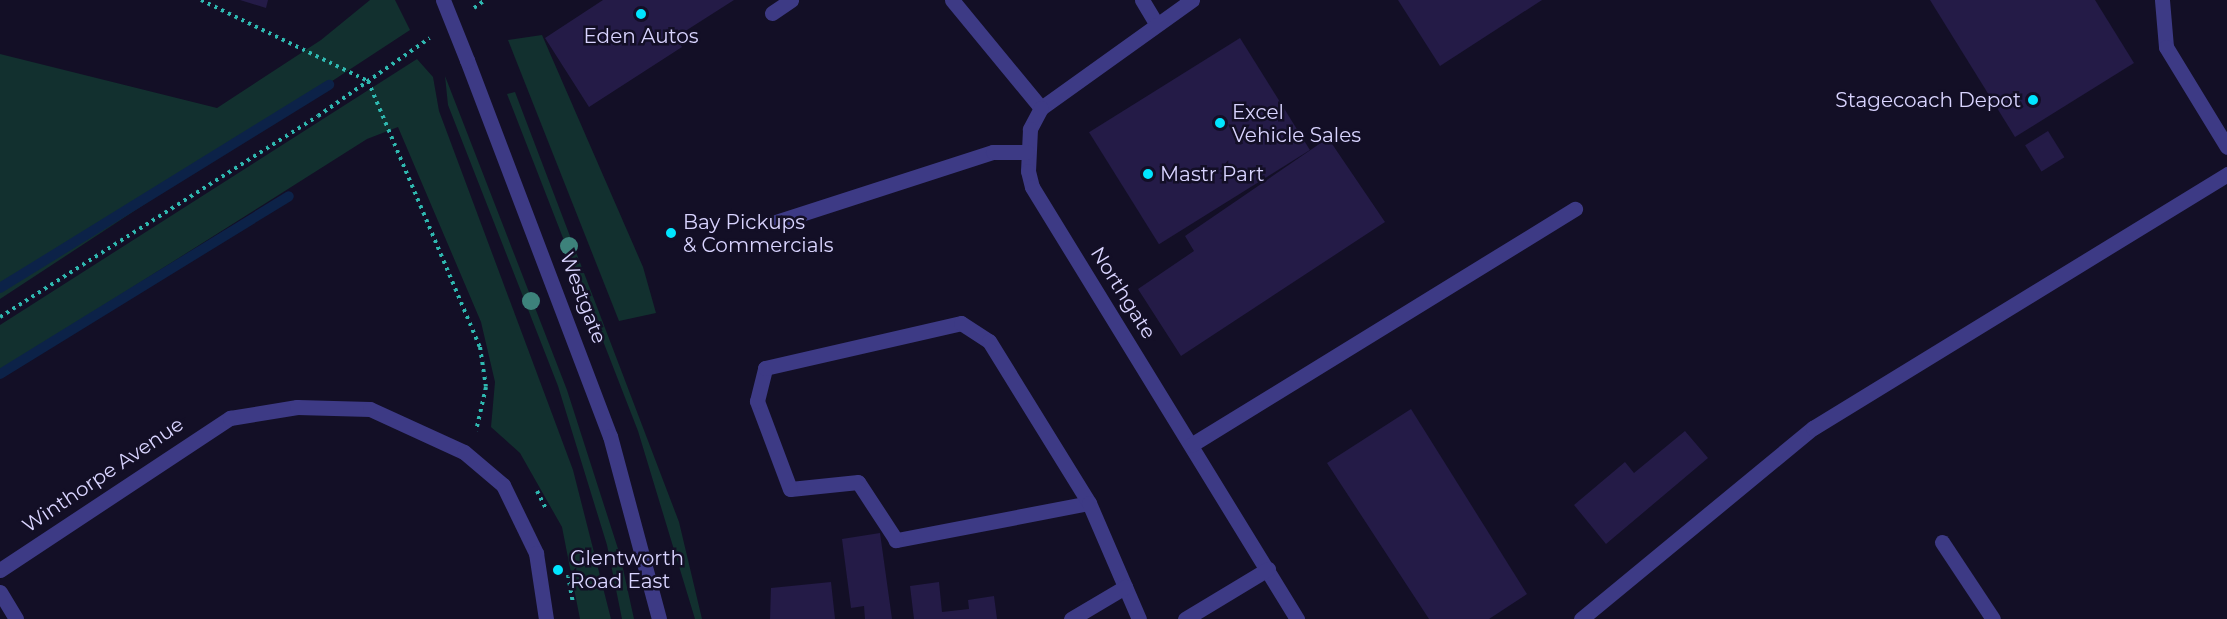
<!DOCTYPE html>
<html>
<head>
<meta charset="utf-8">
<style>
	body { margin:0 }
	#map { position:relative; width:2227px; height:619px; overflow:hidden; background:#130f26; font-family:Montserrat,sans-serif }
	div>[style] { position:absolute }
	.green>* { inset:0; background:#12302f }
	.stream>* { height:10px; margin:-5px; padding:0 5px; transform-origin:5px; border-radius:5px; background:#0c2248 }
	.building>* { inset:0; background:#241b47; transform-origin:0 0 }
	.path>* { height:4px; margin-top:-2px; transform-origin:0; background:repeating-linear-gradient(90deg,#2fb8b0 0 3px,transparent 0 7.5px) }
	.minor>* { height:15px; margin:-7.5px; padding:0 7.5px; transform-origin:7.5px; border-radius:7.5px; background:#3d3a85 }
	.minor-bridge>* { height:15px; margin:-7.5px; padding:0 7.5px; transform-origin:7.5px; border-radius:7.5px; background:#3d3a85 }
	.trees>* { width:18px; height:18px; margin:-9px; border-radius:50%; background:#3d827b }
	.dots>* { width:16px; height:16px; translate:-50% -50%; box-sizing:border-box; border:3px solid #130f26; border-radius:50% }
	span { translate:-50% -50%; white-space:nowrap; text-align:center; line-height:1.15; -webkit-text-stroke:5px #130f26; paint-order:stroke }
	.poi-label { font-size:20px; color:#d9d4ff }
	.right { translate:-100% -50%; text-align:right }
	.left { translate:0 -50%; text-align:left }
	.street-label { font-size:20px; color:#d9d4ff }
</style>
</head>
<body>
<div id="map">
	<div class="green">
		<div style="clip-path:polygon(370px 0,395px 0,410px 30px,0 299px,0 54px,217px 108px,321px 40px)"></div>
		<div style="clip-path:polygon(542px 35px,643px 267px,656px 313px,619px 321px,508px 40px)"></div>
		<div style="clip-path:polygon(417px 59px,433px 77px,439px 111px,573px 470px,611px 619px,580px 619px,562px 527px,520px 453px,491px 427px,495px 382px,481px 322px,398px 127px,367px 139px,0 371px,0 325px)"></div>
		<div style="clip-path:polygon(445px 76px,567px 390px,620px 555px,634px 619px,622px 619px,607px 545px,558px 386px,448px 105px)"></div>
		<div style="clip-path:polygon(515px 92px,679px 522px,702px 619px,695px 619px,638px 431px,507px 94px)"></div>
	</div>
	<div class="stream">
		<div style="left:0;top:288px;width:387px;rotate:-31.7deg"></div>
		<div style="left:0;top:374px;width:339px;rotate:-31.6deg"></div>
	</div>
	<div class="building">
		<div style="clip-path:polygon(240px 0,268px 0,266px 8px)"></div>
		<div style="clip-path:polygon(603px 0,734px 0,676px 37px,682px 47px,589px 107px,545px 38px)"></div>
		<div style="clip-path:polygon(1398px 0,1542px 0,1440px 66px)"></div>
		<div style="clip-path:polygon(1930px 0,2095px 0,2134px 63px,2015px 137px)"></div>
		<div style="left:1240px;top:38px;width:132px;height:178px;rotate:58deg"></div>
		<div style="left:2048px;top:131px;width:31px;height:27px;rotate:58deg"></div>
		<div style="clip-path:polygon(1328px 138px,1385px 222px,1181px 356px,1138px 289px,1194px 251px,1185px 236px)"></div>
		<div style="clip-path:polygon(1411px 409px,1527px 594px,1489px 619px,1429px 619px,1327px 463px)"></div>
		<div style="clip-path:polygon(1685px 431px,1708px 458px,1606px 544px,1574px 505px,1625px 462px,1634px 473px)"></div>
		<div style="clip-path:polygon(880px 533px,892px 619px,865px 619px,864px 606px,851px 608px,842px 539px)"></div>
		<div style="clip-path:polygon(831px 582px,835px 619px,770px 619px,771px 588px)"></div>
		<div style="clip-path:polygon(939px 582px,942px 612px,969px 609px,968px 600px,994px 596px,997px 619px,914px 619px,910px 586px)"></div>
	</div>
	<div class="path">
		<div style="left:201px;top:0;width:186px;rotate:25.9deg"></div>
		<div style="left:368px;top:81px;width:289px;rotate:67.2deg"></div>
		<div style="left:480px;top:347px;width:40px;rotate:81.5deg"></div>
		<div style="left:486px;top:387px;width:45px;rotate:102.8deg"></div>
		<div style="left:474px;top:8px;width:14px;rotate:-36deg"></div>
		<div style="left:0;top:317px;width:376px;rotate:-32.3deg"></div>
		<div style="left:318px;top:116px;width:136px;rotate:-34.9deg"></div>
		<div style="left:537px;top:491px;width:22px;rotate:63deg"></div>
		<div style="left:568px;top:575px;width:28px;rotate:80deg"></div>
	</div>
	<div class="minor">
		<div style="left:952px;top:0;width:140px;rotate:50.5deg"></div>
		<div style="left:1142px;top:0;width:27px;rotate:59deg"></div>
		<div style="left:1192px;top:0;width:186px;rotate:144.4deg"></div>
		<div style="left:1041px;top:108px;width:24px;rotate:118deg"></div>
		<div style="left:1030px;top:129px;width:42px;rotate:92.7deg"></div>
		<div style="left:1028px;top:171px;width:16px;rotate:76deg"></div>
		<div style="left:1032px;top:187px;width:507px;rotate:58.47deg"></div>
		<div style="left:2162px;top:0;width:47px;rotate:85.1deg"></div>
		<div style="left:2166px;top:47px;width:117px;rotate:58.6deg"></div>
		<div style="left:772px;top:13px;width:23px;rotate:-34deg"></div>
		<div style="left:467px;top:60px;width:402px;rotate:69.2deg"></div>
		<div style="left:610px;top:436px;width:189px;rotate:75deg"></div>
		<div style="left:776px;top:222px;width:228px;rotate:-17.9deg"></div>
		<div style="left:993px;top:152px;width:34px"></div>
		<div style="left:1191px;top:445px;width:451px;rotate:-31.6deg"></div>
		<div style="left:1089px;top:503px;width:197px;rotate:169.1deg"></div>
		<div style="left:896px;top:540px;width:69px;rotate:-123.2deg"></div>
		<div style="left:858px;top:482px;width:68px;rotate:174.1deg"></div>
		<div style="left:790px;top:489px;width:94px;rotate:-110.6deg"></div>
		<div style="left:757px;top:401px;width:34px;rotate:-76deg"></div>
		<div style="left:765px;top:368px;width:201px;rotate:-12.9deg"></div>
		<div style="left:961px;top:323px;width:33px;rotate:33deg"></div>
		<div style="left:989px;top:341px;width:190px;rotate:58.3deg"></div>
		<div style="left:1089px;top:503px;width:126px;rotate:66.7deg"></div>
		<div style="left:1942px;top:542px;width:92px;rotate:56.5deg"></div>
		<div style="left:0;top:570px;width:276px;rotate:-33.5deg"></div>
		<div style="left:230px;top:418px;width:68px;rotate:-9.3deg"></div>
		<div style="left:297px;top:407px;width:73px;rotate:1.6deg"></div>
		<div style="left:370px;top:409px;width:103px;rotate:24.6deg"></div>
		<div style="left:464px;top:452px;width:51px;rotate:40.2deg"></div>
		<div style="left:503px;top:485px;width:76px;rotate:64.1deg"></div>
		<div style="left:536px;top:553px;width:67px;rotate:81.4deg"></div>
		<div style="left:0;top:592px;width:31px;rotate:59deg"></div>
		<div style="left:1071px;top:619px;width:63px;rotate:-30.7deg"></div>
		<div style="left:1185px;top:619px;width:97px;rotate:-31.1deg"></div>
		<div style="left:1581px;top:619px;width:301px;rotate:-39.5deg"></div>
		<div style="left:1813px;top:428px;width:486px;rotate:-31.5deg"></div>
	</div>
	<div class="minor-bridge">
		<div style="left:443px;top:0;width:65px;rotate:68.2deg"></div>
	</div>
	<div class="trees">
		<div style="left:569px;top:246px"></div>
		<div style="left:531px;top:301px"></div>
	</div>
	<div class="dots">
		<div style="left:641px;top:14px;background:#00e5ff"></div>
		<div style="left:2033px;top:100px;background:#00e5ff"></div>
		<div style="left:1220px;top:123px;background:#00e5ff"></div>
		<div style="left:1148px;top:174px;background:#00e5ff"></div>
		<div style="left:671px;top:233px;background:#00e5ff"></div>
		<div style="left:558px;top:570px;background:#00e5ff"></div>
	</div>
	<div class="poi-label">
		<span style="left:641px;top:36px">Eden Autos</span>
		<span class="right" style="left:2021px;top:100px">Stagecoach Depot</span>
		<span class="left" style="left:1232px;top:124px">Excel<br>Vehicle Sales</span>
		<span class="left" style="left:1160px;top:174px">Mastr Part</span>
		<span class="left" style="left:683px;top:234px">Bay Pickups<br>&amp; Commercials</span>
		<span class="left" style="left:570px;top:570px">Glentworth<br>Road East</span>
	</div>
	<div class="street-label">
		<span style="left:1123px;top:293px;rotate:58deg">Northgate</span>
		<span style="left:583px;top:298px;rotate:69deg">Westgate</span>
		<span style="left:103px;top:475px;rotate:-34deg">Winthorpe Avenue</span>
	</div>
</div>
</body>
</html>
